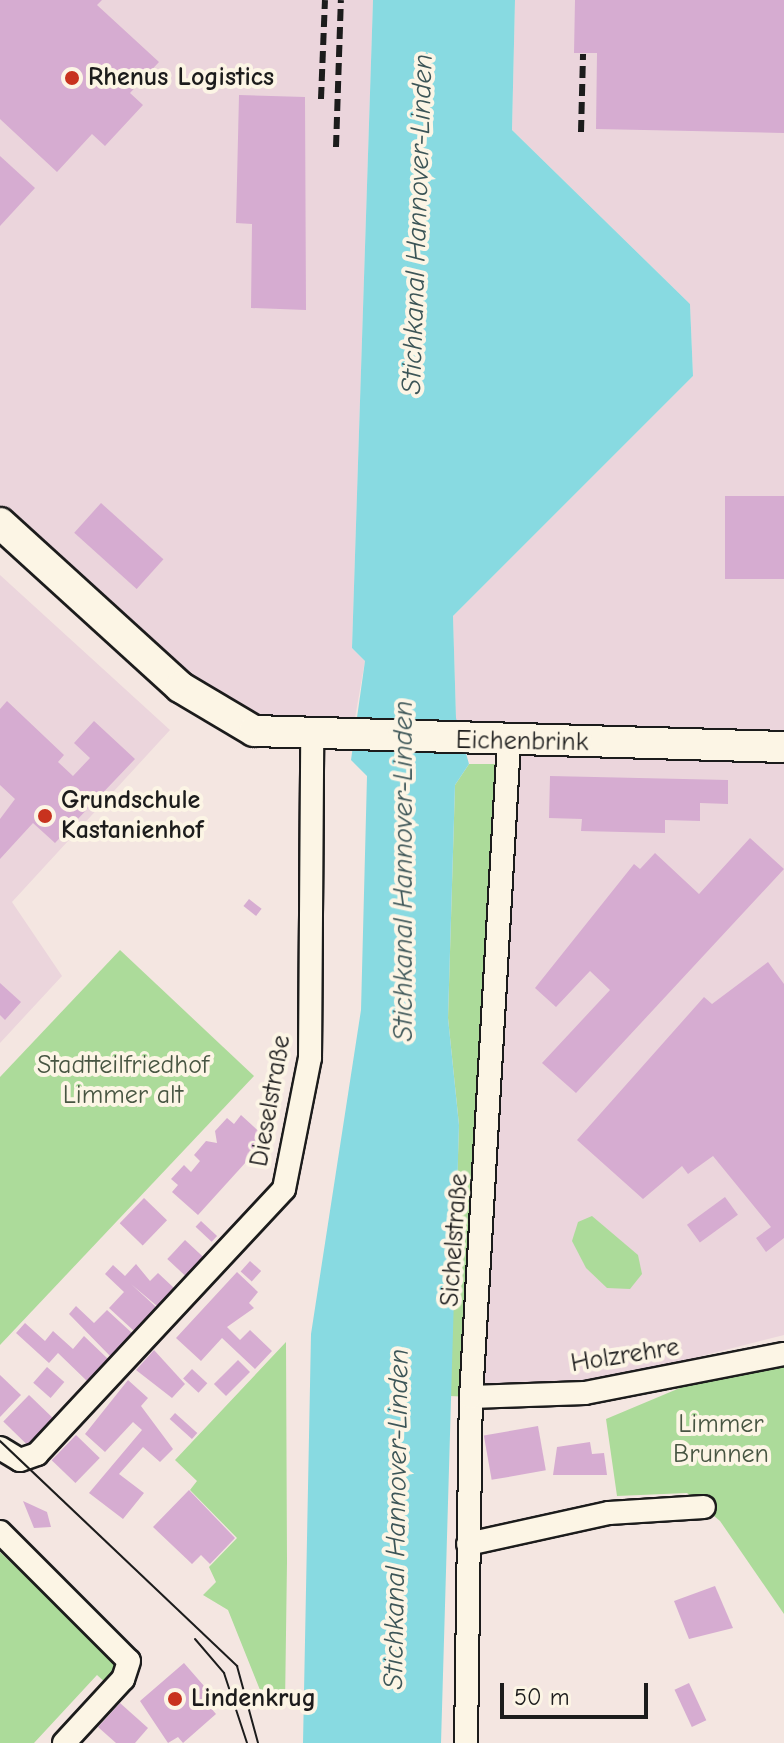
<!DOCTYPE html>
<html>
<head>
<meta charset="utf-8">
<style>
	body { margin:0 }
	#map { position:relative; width:784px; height:1743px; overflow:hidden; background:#f4e6e1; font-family:"Comic Neue",sans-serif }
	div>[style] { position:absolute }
	.built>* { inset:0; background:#ebd5dc }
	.green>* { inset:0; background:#acdb9a }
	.water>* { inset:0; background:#88dae1 }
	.building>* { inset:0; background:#d6acd1; transform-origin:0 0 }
	.roads { filter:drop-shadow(2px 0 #1c1c1c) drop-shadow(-2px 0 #1c1c1c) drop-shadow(0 2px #1c1c1c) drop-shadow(0 -2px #1c1c1c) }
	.street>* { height:22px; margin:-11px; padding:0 11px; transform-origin:11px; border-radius:11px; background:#fcf5e5 }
	.secondary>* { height:30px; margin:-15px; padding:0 15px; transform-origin:15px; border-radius:15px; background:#fcf5e5 }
	.tram>* { height:2px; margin:-1px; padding:0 1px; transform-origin:1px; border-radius:1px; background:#1c1c1c }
	.rail>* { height:6px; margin-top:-3px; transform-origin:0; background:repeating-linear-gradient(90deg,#1c1c1c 0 12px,transparent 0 18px) }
	.dots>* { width:22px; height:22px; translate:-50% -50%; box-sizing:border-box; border:4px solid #fcf5e5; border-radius:50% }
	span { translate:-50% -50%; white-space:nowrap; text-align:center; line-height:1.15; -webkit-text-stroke:8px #fcf5e5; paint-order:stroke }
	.poi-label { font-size:26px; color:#1c1c1c; font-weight:700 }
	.left { translate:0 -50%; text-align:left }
	.street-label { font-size:26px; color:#1c1c1c }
	.park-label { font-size:26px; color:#475542 }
	.water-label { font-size:28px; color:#3c5557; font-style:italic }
	.scale { position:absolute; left:500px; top:1683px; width:148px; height:36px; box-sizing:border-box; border:4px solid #1c1c1c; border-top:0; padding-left:10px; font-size:24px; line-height:28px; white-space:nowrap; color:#1c1c1c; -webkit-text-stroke:6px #fcf5e5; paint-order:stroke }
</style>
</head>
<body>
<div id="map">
	<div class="built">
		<div style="clip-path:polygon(0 0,373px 0,352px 648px,365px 661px,355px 718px,456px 718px,453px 616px,693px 376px,690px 304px,512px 130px,515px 0,784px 0,784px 1335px,643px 1371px,471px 1397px,509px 742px,254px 731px,0 523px)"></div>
		<div style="clip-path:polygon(0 575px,170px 730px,12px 902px,62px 976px,0 1043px)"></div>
	</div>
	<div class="green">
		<div style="clip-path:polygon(469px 764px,508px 764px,471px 1397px,450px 1396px,459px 1125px,448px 1018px,455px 785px)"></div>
		<div style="clip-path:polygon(120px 950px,254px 1076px,0 1345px,0 1077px)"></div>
		<div style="clip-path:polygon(592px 1216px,638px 1255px,642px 1274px,630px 1289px,607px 1288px,586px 1268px,572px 1241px,578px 1222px)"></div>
		<div style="clip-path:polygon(286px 1342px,287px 1562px,285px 1705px,262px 1695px,228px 1610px,203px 1595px,216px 1582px,209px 1567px,237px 1538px,190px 1490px,197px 1481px,175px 1460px)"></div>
		<div style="clip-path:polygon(784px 1358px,784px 1614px,720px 1521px,687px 1493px,617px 1496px,606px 1419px,706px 1377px)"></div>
		<div style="clip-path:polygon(0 1552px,117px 1664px,107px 1684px,97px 1675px,34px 1743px,0 1743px)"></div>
	</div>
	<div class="water">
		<div style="clip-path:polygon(373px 0,515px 0,512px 130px,690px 304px,693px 376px,453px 616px,456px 718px,469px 764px,455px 785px,448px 1018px,459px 1125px,441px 1743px,303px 1743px,311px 1334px,361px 1010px,367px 776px,351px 760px,365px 661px,352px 648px)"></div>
	</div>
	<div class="building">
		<div style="clip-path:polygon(0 0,102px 0,97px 5px,159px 62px,130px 93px,143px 105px,105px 146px,92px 134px,57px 172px,0 119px)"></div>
		<div style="clip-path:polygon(575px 0,784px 0,784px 133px,596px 129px,597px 53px,574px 53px)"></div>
		<div style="clip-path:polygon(239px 95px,305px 97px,306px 310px,251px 308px,252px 224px,236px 223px)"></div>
		<div style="clip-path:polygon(0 156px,35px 188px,0 226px)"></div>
		<div style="left:725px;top:496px;width:59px;height:83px"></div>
		<div style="left:101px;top:503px;width:84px;height:40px;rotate:42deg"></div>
		<div style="clip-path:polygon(7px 701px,64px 755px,58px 762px,73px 776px,90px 758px,74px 743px,94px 721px,135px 759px,55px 843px,33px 823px,0 859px,0 819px,15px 799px,0 785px,0 709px)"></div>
		<div style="clip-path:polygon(550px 776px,728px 780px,728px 804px,700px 803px,700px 821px,665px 820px,665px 833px,581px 831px,582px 819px,549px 818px)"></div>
		<div style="clip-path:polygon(750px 838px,784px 869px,576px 1093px,542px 1063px,610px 990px,590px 971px,556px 1007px,535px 988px,634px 864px,640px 869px,655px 853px,699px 894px)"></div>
		<div style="left:249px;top:899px;width:16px;height:9px;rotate:38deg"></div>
		<div style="clip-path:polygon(768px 962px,784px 984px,784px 1238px,766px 1252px,756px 1238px,771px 1227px,713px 1156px,688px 1174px,682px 1166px,643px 1199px,577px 1140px,704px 997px,712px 1004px)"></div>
		<div style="clip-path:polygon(0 983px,21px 1002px,5px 1020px,0 1015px)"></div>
		<div style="clip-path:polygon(241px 1115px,267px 1139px,198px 1215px,172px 1192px,178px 1185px,171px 1179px,184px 1165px,191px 1172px,200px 1161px,194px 1155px,206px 1141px,217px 1143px,215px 1131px,227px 1118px,234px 1124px)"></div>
		<div style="left:725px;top:1197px;width:22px;height:47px;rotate:54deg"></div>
		<div style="left:144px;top:1198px;width:32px;height:35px;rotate:44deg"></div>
		<div style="left:201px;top:1221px;width:22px;height:8px;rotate:43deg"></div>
		<div style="left:185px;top:1240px;width:25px;height:26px;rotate:43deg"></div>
		<div style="left:250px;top:1261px;width:15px;height:14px;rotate:42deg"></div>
		<div style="clip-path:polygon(136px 1264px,150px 1281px,158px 1273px,174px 1288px,157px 1306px,131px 1284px,156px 1307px,134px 1331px,109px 1308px,124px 1292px,105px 1274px,113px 1265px,125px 1276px)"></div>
		<div style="clip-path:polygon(237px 1272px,258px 1292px,249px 1303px,254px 1308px,227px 1327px,240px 1340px,250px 1330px,272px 1351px,255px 1369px,222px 1338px,201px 1361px,176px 1338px)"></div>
		<div style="clip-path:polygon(76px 1306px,94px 1323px,107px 1310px,132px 1333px,111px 1357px,69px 1314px)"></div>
		<div style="clip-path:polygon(25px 1323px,45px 1341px,53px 1331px,73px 1349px,84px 1336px,108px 1359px,87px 1381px,58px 1353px,49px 1363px,16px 1333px)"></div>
		<div style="clip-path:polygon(154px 1350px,185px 1384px,172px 1398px,136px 1370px)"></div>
		<div style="left:238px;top:1360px;width:17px;height:34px;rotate:45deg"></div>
		<div style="left:47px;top:1367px;width:23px;height:21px;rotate:41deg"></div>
		<div style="left:192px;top:1369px;width:21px;height:13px;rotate:43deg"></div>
		<div style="clip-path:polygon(0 1375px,21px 1395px,0 1417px)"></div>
		<div style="clip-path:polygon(128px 1380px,148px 1398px,141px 1406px,173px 1449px,160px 1462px,143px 1447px,119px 1474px,144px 1493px,123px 1519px,89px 1493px,142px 1430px,133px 1422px,105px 1452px,85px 1434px)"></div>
		<div style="left:29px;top:1395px;width:35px;height:37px;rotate:44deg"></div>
		<div style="left:175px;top:1413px;width:30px;height:8px;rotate:42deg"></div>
		<div style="left:538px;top:1426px;width:45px;height:55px;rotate:80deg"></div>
		<div style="left:76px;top:1435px;width:33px;height:35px;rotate:44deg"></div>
		<div style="clip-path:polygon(590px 1442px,592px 1454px,604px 1453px,607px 1475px,553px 1475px,557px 1447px)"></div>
		<div style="clip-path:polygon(189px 1490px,235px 1538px,210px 1564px,201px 1555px,192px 1564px,153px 1527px)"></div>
		<div style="clip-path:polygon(23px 1501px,47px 1512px,51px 1527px,34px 1528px)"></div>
		<div style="clip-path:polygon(715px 1586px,733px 1628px,689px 1639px,674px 1601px)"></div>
		<div style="clip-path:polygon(184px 1663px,211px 1694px,204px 1700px,216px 1714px,183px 1743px,178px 1737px,168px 1743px,140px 1701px)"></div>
		<div style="left:689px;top:1683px;width:41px;height:16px;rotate:65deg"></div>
		<div style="clip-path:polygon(120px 1703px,148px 1728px,135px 1743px,116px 1743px,98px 1727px)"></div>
	</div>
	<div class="roads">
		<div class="street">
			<div style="left:471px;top:1397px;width:114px;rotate:-2deg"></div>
			<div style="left:585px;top:1393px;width:203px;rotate:-11.1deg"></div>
			<div style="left:0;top:1448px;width:23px;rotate:31deg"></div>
			<div style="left:20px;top:1460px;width:18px;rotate:-19deg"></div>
			<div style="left:37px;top:1454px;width:362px;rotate:-47deg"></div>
			<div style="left:284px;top:1189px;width:134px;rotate:-78.8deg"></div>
			<div style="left:310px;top:1058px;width:320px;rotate:-89.6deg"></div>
			<div style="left:0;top:1532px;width:182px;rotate:45deg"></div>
			<div style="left:129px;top:1661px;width:19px;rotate:108deg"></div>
			<div style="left:123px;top:1679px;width:87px;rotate:132.7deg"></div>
			<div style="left:468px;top:1544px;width:144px;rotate:-12.4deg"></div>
			<div style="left:609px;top:1513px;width:95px;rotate:-3.6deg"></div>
			<div style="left:466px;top:1743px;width:346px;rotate:-89.2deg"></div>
			<div style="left:471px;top:1397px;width:656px;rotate:-86.68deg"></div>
		</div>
		<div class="secondary">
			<div style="left:0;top:523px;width:244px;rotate:42.3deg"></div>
			<div style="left:180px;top:687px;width:86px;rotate:30.7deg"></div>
			<div style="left:254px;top:731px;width:530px;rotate:1.73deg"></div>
		</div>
	</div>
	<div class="tram">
		<div style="left:0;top:1441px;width:327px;rotate:43.5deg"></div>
		<div style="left:237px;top:1666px;width:80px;rotate:74.7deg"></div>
		<div style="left:195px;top:1639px;width:45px;rotate:49.5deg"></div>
		<div style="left:224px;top:1673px;width:74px;rotate:71.8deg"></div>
	</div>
	<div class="rail">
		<div style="left:321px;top:99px;width:99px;rotate:-87.7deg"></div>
		<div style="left:581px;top:132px;width:78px;rotate:-88.5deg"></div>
		<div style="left:336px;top:147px;width:147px;rotate:-88.1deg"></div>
	</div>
	<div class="dots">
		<div style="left:72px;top:78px;background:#c8321e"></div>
		<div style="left:45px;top:816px;background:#c8321e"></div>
		<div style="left:175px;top:1699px;background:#c8321e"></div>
	</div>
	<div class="poi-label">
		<span class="left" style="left:88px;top:78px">Rhenus Logistics</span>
		<span class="left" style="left:61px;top:816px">Grundschule<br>Kastanienhof</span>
		<span class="left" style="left:191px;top:1699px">Lindenkrug</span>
	</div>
	<div class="street-label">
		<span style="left:522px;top:742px;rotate:1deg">Eichenbrink</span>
		<span style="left:271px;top:1101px;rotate:-80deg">Dieselstraße</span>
		<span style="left:455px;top:1240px;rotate:-86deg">Sichelstraße</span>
		<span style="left:625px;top:1356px;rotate:-9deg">Holzrehre</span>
	</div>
	<div class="park-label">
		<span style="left:123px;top:1081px">Stadtteilfriedhof<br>Limmer alt</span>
		<span style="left:721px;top:1440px">Limmer<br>Brunnen</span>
	</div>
	<div class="water-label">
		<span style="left:417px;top:224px;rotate:-88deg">Stichkanal Hannover-Linden</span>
		<span style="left:403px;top:871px;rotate:-90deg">Stichkanal Hannover-Linden</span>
		<span style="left:396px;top:1519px;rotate:-89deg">Stichkanal Hannover-Linden</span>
	</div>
	<div class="scale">50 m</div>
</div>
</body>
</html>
